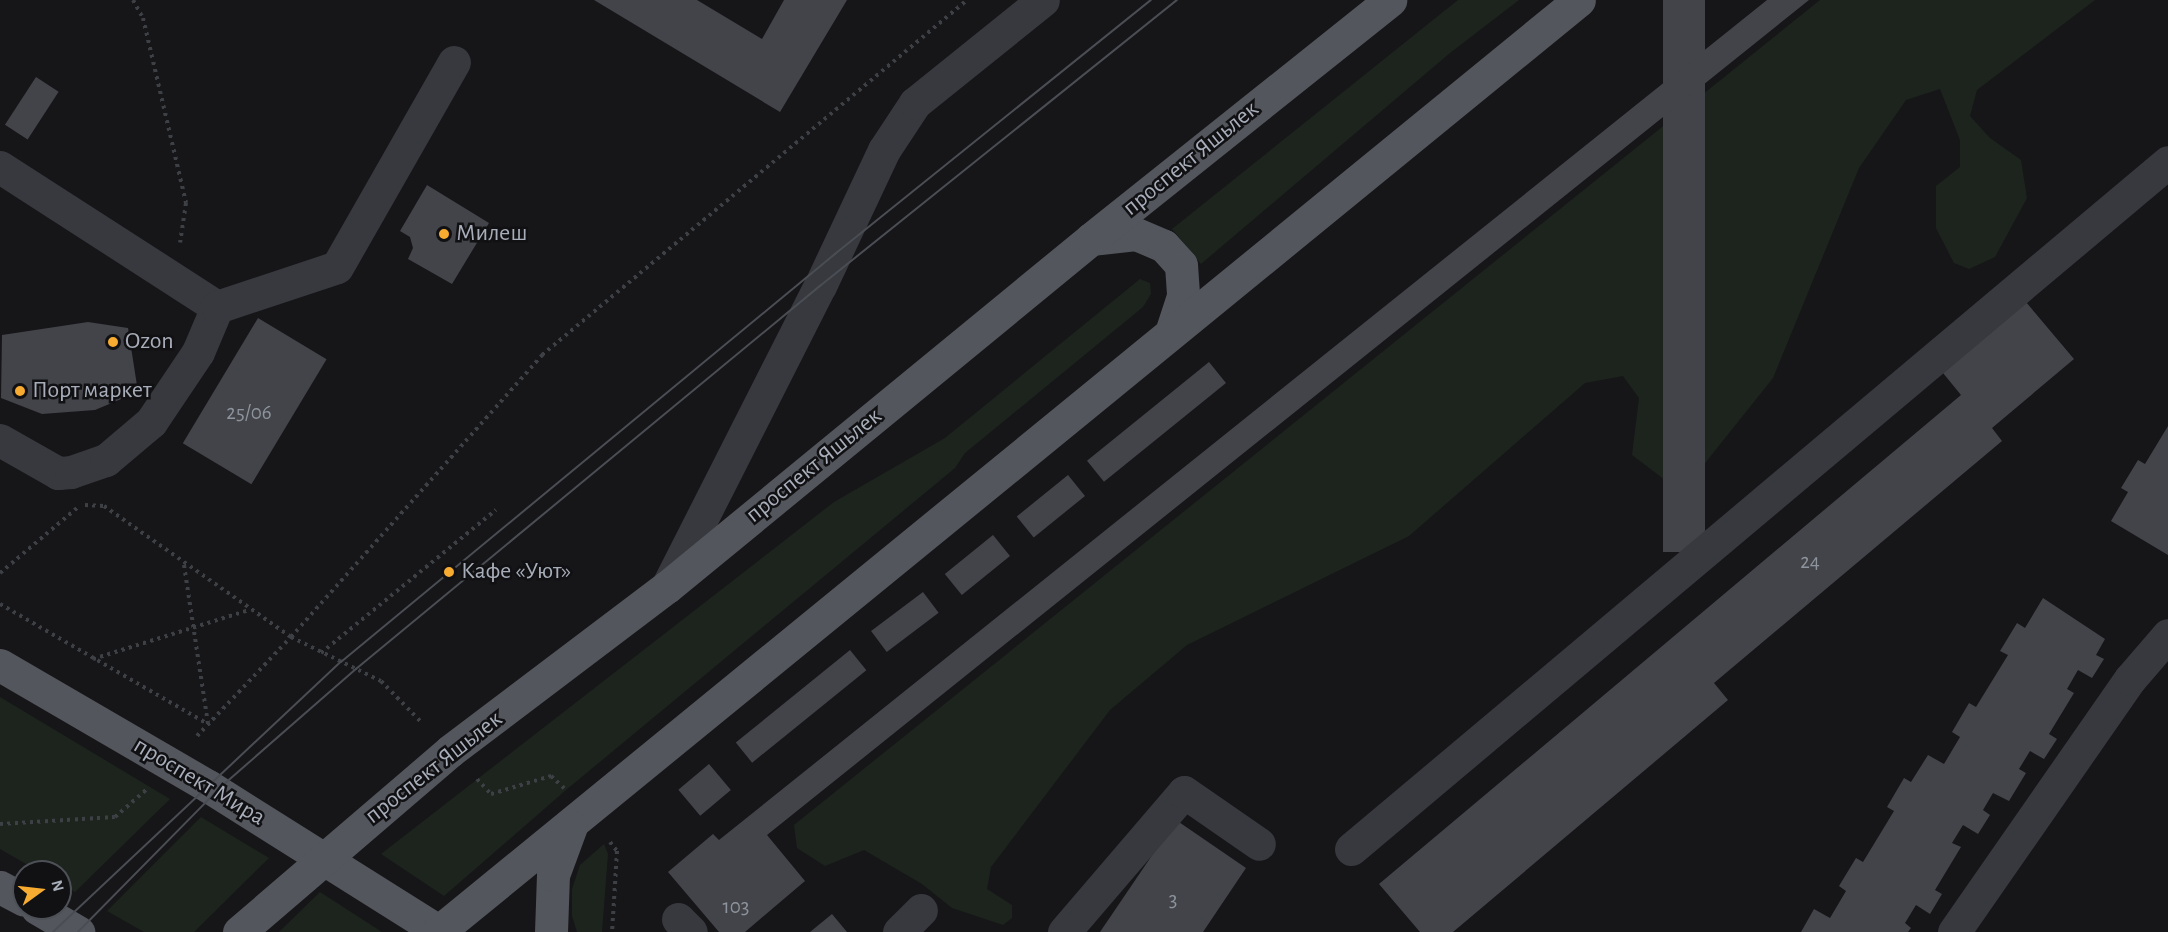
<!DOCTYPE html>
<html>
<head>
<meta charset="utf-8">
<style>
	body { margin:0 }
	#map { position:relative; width:2168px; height:932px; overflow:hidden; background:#161619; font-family:"Alegreya Sans",sans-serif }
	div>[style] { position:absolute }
	.green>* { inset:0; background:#1c241d }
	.building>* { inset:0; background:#424449; transform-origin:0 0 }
	.path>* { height:4px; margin-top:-2px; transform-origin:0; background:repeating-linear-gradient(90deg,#3d4045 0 3px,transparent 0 7.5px) }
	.minor>* { height:33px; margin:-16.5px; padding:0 16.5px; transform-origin:16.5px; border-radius:16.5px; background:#37393e }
	.major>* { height:33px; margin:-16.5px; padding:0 16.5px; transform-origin:16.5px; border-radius:16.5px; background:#53565d }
	.tram>* { height:1.5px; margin:-0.75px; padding:0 0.75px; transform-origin:0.75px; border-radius:0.75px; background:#4a4d53 }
	.dots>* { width:16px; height:16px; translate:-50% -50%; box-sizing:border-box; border:3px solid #111114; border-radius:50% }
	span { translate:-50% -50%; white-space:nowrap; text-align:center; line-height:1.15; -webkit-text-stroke:5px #111114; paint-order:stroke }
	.number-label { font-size:21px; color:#8e949d }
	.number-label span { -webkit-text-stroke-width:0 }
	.street-label { font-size:24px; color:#a8aeb9 }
	.poi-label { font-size:24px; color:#a8aeb9 }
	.left { translate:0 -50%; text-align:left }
	.north { position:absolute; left:12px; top:860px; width:60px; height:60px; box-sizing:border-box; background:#111114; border:2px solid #4d5056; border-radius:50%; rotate:75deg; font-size:16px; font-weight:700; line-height:24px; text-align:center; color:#a8aeb9 }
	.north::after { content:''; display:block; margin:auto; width:21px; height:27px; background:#f7ab30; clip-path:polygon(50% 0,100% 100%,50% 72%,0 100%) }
</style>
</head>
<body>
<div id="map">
	<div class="green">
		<div style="clip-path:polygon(1458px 0,1519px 0,1450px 53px,1201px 264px,1172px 229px)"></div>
		<div style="clip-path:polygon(1820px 0,2095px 0,1977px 90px,1970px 116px,1990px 138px,2021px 160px,2027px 198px,1995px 257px,1969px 269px,1954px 263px,1936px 228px,1936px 186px,1960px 167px,1960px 140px,1940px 89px,1906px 100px,1859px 168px,1773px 378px,1694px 477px,1669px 483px,1632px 455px,1639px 398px,1623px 376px,1585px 383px,1409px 536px,1187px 645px,1110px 710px,991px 867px,987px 889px,1012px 905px,1012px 918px,1003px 925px,952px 908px,922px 884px,864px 850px,825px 866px,797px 848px,794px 825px)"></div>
		<div style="clip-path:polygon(1140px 279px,1150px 283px,1151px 294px,1143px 307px,965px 453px,955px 468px,566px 790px,444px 896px,381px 854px,834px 502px,945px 438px)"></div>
		<div style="clip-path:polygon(0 697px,170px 799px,75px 892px,60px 884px,60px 872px,40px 872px,0 849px)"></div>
		<div style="clip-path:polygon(201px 817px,269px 858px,194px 932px,144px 932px,107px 911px)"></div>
		<div style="clip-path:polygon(604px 844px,608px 854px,602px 932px,577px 932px,572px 916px,572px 889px,580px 865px)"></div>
		<div style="clip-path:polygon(320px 892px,382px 932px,279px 932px)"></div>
	</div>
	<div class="building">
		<div style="clip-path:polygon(594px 0,697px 0,762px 39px,784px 0,847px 0,780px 112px)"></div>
		<div style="left:1663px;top:0;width:42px;height:552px"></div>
		<div style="clip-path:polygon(1767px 0,1809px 0,767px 835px,805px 881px,745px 932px,719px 932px,668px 872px,713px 834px,719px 840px)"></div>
		<div style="left:36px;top:77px;width:27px;height:57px;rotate:33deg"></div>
		<div style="clip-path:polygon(427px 185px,489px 223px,452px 284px,408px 259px,413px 248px,410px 237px,400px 231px)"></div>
		<div style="clip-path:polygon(2026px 302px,2074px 359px,1992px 428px,2002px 441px,1714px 683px,1728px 700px,1453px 932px,1420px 932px,1379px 884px,1961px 395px,1943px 373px)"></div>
		<div style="left:258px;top:318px;width:80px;height:146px;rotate:31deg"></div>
		<div style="clip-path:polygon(88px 322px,128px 328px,138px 392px,95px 410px,42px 414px,1px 398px,2px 335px)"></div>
		<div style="left:1209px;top:362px;width:27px;height:157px;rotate:51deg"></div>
		<div style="clip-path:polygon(2168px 426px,2168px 555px,2111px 521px,2128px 492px,2121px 488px,2138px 460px,2145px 464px)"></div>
		<div style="left:1068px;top:475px;width:27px;height:66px;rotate:51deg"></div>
		<div style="left:993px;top:535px;width:27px;height:62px;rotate:51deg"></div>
		<div style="left:923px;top:592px;width:26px;height:65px;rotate:53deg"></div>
		<div style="clip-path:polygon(2043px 598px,2105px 639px,2096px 655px,2104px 659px,2092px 678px,2078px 670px,2067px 689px,2074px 693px,2049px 734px,2057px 739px,2044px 759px,2030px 751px,2019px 769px,2026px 773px,2009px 801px,1993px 793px,1983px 810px,1990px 815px,1978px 834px,1963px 825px,1952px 843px,1961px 847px,1935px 890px,1942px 894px,1930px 914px,1916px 905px,1905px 923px,1911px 928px,1908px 932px,1801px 932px,1814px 909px,1830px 918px,1846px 891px,1839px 886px,1856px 858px,1863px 862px,1894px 811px,1887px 807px,1904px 778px,1911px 782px,1928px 755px,1944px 764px,1960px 737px,1952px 732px,1969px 703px,1976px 707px,2008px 655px,2000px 651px,2017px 623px,2025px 628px)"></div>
		<div style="left:850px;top:650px;width:26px;height:147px;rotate:51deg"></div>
		<div style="left:709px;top:764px;width:34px;height:40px;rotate:50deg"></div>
		<div style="clip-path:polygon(1176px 820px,1246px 868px,1203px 932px,1100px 932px)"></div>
		<div style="clip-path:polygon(832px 914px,847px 932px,810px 932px)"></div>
	</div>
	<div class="path">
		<div style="left:133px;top:0;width:21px;rotate:61deg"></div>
		<div style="left:143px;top:18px;width:190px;rotate:76.9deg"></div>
		<div style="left:186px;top:203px;width:40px;rotate:98.5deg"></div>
		<div style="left:85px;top:505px;width:19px;rotate:3deg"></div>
		<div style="left:104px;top:506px;width:228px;rotate:35deg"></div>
		<div style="left:291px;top:637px;width:100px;rotate:26.1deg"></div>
		<div style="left:381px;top:681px;width:59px;rotate:45.7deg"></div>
		<div style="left:184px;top:565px;width:161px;rotate:81.4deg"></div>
		<div style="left:0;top:573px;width:102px;rotate:-40.2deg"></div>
		<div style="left:0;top:604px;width:240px;rotate:30deg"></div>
		<div style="left:321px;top:653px;width:226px;rotate:-39.3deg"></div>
		<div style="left:93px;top:659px;width:164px;rotate:-17.4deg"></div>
		<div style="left:197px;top:736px;width:137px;rotate:-46.5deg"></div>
		<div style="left:291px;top:637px;width:378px;rotate:-48.3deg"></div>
		<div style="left:542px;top:355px;width:554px;rotate:-39.87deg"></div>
		<div style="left:477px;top:779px;width:21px;rotate:47deg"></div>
		<div style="left:491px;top:794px;width:63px;rotate:-16.7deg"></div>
		<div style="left:551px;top:776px;width:18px;rotate:43deg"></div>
		<div style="left:0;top:824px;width:115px;rotate:-3.5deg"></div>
		<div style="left:115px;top:817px;width:43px;rotate:-41.2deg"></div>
		<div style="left:610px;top:842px;width:11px;rotate:52deg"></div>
		<div style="left:617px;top:851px;width:81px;rotate:93.5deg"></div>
	</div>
	<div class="minor">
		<div style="left:0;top:167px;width:258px;rotate:32.8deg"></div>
		<div style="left:0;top:440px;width:67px;rotate:29.6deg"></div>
		<div style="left:58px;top:473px;width:13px;rotate:-4deg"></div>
		<div style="left:71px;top:472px;width:37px;rotate:-19deg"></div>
		<div style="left:106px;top:460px;width:59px;rotate:-40.2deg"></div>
		<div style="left:151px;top:422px;width:84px;rotate:-56.1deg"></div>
		<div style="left:198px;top:352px;width:49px;rotate:-67.1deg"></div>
		<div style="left:217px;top:307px;width:126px;rotate:-18.4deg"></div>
		<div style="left:337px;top:267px;width:236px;rotate:-60.3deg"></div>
		<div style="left:667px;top:587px;width:338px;rotate:-63.1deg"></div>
		<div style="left:820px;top:286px;width:150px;rotate:-64.8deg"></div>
		<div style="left:884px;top:150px;width:56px;rotate:-56.6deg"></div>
		<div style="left:915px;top:103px;width:164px;rotate:-38.8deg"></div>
		<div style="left:1351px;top:849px;width:1067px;rotate:-40.06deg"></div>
		<div style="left:678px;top:919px;width:18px;rotate:45deg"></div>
		<div style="left:899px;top:932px;width:31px;rotate:-45deg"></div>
		<div style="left:1064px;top:932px;width:184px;rotate:-49.4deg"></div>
		<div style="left:1184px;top:792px;width:91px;rotate:34.7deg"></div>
		<div style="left:1954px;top:932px;width:308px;rotate:-55.2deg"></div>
		<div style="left:2130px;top:679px;width:58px;rotate:-49.2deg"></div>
	</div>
	<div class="major">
		<div style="left:1091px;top:239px;width:45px;rotate:-6.3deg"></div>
		<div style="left:1136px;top:234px;width:30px;rotate:23deg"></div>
		<div style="left:1164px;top:246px;width:25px;rotate:48deg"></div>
		<div style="left:1181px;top:265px;width:31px;rotate:86deg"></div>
		<div style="left:1183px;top:296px;width:38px;rotate:108deg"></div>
		<div style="left:0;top:665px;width:241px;rotate:30.2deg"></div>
		<div style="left:208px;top:786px;width:274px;rotate:32.2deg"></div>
		<div style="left:0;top:887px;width:27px;rotate:28deg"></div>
		<div style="left:37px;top:908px;width:48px;rotate:30.3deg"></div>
		<div style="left:239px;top:932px;width:278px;rotate:-40.6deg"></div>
		<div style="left:450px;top:751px;width:272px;rotate:-37.1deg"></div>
		<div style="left:667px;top:587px;width:549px;rotate:-39.38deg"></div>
		<div style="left:1091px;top:239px;width:383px;rotate:-38.6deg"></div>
		<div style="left:438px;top:932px;width:1473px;rotate:-39.24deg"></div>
		<div style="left:551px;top:932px;width:57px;rotate:-88deg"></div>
		<div style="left:553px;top:875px;width:52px;rotate:-69.8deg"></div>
	</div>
	<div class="tram">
		<div style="left:53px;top:932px;width:395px;rotate:-43.2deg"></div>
		<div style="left:341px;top:662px;width:641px;rotate:-39.55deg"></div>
		<div style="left:835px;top:254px;width:405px;rotate:-38.8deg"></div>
		<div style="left:78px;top:932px;width:205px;rotate:-45.4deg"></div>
		<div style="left:222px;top:786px;width:178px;rotate:-41.1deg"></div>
		<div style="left:356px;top:669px;width:602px;rotate:-39.54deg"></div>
		<div style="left:820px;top:286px;width:457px;rotate:-38.7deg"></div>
	</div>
	<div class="dots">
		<div style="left:444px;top:234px;background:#f7ab30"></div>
		<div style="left:113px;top:342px;background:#f7ab30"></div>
		<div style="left:20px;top:391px;background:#f7ab30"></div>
		<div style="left:449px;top:572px;background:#f7ab30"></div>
	</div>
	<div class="number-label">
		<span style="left:249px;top:413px">25/06</span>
		<span style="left:1810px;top:562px">24</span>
		<span style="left:1173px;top:900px">3</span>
		<span style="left:736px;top:907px">103</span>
	</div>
	<div class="street-label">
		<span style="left:1191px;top:159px;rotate:-39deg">проспект Яшьлек</span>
		<span style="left:814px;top:466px;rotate:-39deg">проспект Яшьлек</span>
		<span style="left:434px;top:768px;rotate:-38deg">проспект Яшьлек</span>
		<span style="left:199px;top:782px;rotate:31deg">проспект Мира</span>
	</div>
	<div class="poi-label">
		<span class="left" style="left:456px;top:234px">Милеш</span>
		<span class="left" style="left:125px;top:342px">Ozon</span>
		<span class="left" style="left:32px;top:391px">Порт маркет</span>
		<span class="left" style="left:461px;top:572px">Кафе «Уют»</span>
	</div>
	<div class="north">N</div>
</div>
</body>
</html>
